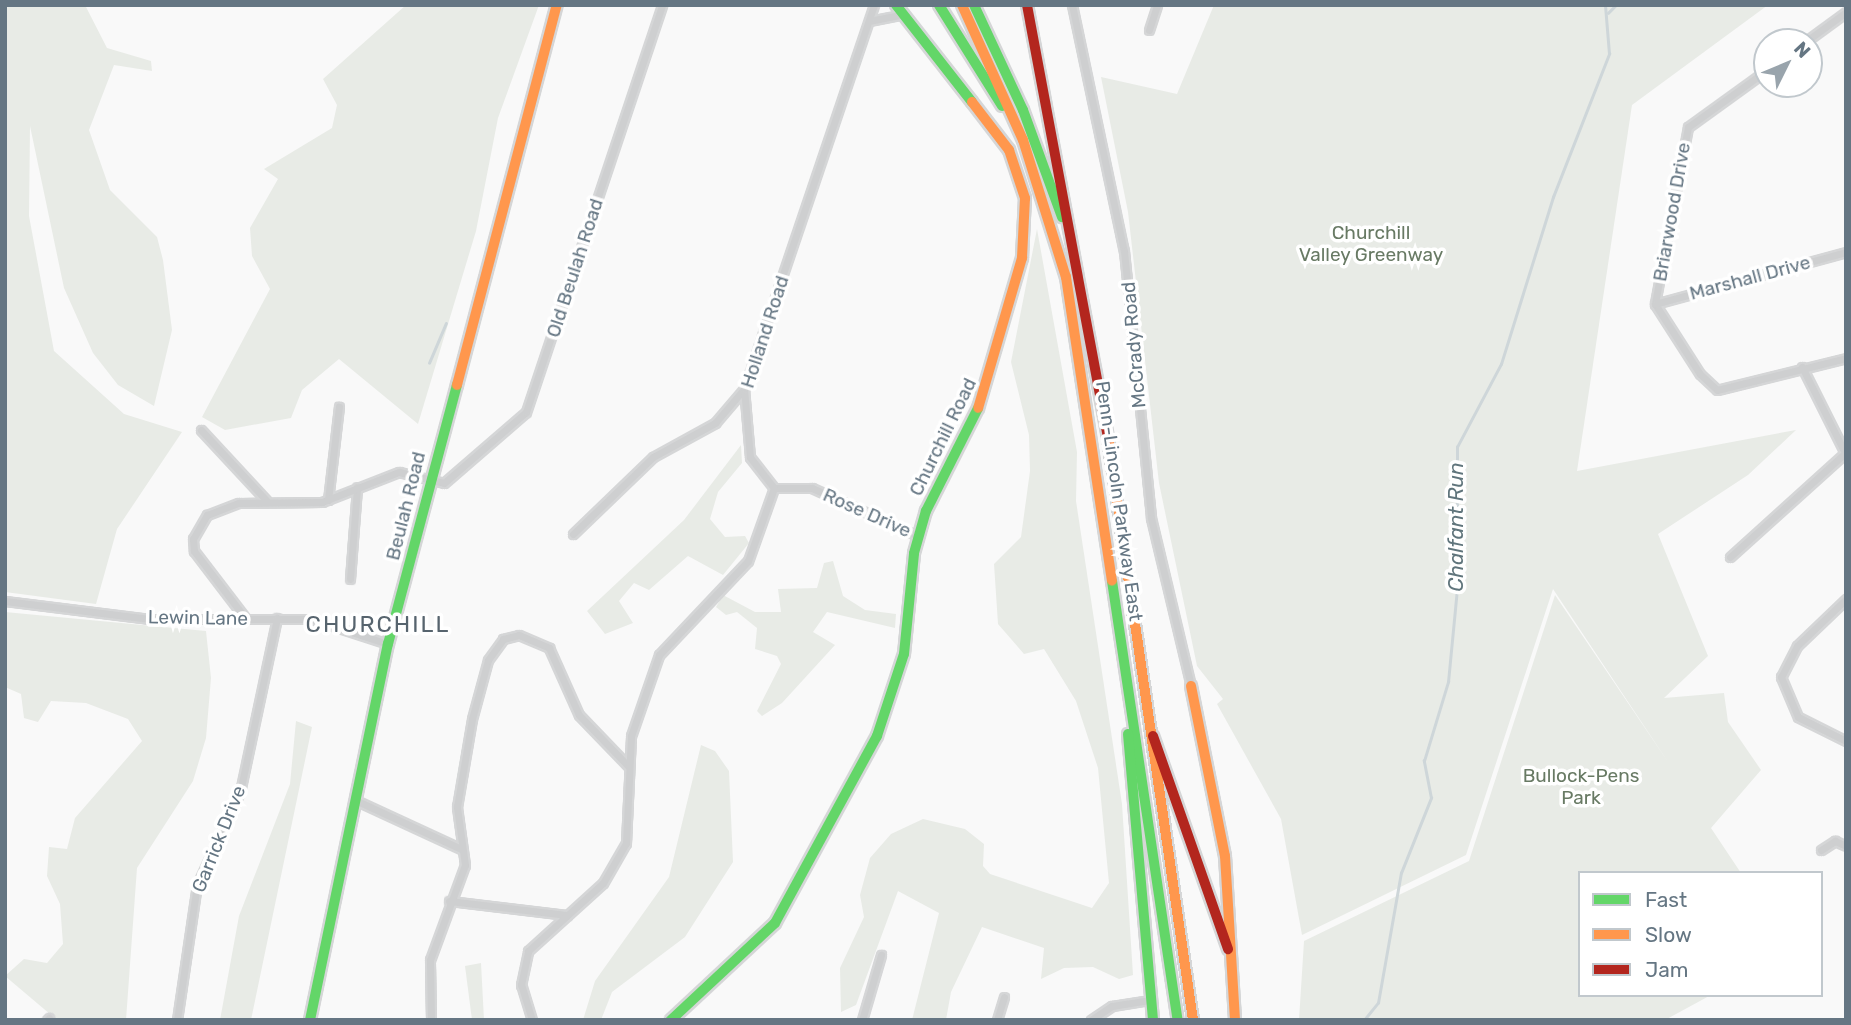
<!DOCTYPE html>
<html>
<head>
<meta charset="utf-8">
<style>
	body { margin:0 }
	#map { position:relative; width:1851px; height:1025px; overflow:hidden; background:#f9f9f9; font-family:Rubik,sans-serif }
	div>[style] { position:absolute }
	.green>* { inset:0; background:#e8ebe6 }
	.stream>* { height:2.5px; margin:-1.25px; padding:0 1.25px; transform-origin:1.25px; border-radius:1.25px; background:#ced6d9 }
	.roads { filter:drop-shadow(2px 0 #d5d6d7) drop-shadow(-2px 0 #d5d6d7) drop-shadow(0 2px #d5d6d7) drop-shadow(0 -2px #d5d6d7) }
	.street>* { height:7px; margin:-3.5px; padding:0 3.5px; transform-origin:3.5px; border-radius:3.5px; background:#cecfd0 }
	.fast>* { height:10px; margin:-5px; padding:0 5px; transform-origin:5px; border-radius:5px; background:#63d668 }
	.slow>* { height:10px; margin:-5px; padding:0 5px; transform-origin:5px; border-radius:5px; background:#ff974d }
	.jam>* { height:10px; margin:-5px; padding:0 5px; transform-origin:5px; border-radius:5px; background:#b3261e }
	span { translate:-50% -50%; white-space:nowrap; text-align:center; line-height:1.15; -webkit-text-stroke:7px #fff; paint-order:stroke }
	.street-label { font-size:19px; color:#657683 }
	.park-label { font-size:19px; color:#687a64 }
	.water-label { font-size:21px; color:#60757c; font-style:italic }
	.quarter-label { font-size:23px; color:#57646e; letter-spacing:2px }
	.frame { position:absolute; inset:0; border:7px solid #657683; pointer-events:none }
	.legend { position:absolute; left:1578px; top:871px; width:245px; height:126px; box-sizing:border-box; background:#fff; border:2px solid #c1c8cd; margin:0; padding:9px 12px; list-style:none; font-size:21px; color:#657683 }
	.legend li { display:flex; align-items:center; gap:14px; height:35px }
	.legend b { width:35px; border:2px solid #c1c8cd }
	.north { position:absolute; left:1753px; top:28px; width:70px; height:70px; box-sizing:border-box; background:#fff; border:2px solid #c1c8cd; border-radius:50%; rotate:47deg; font-size:19px; font-weight:700; line-height:28px; text-align:center; color:#657683 }
	.north::after { content:''; display:block; margin:auto; width:24px; height:32px; background:#99a4ac; clip-path:polygon(50% 0,100% 100%,50% 72%,0 100%) }
</style>
</head>
<body>
<div id="map">
	<div class="green">
		<div style="clip-path:polygon(5px 5px,85px 5px,107px 48px,151px 61px,152px 71px,114px 65px,89px 130px,110px 190px,157px 237px,163px 260px,172px 330px,154px 406px,118px 385px,93px 353px,64px 288px,30px 126px,29px 216px,54px 351px,124px 414px,182px 432px,117px 529px,96px 604px,5px 592px)"></div>
		<div style="clip-path:polygon(406px 5px,539px 5px,498px 118px,476px 231px,418px 424px,339px 359px,302px 390px,291px 418px,225px 430px,202px 417px,270px 289px,252px 256px,250px 228px,278px 179px,264px 169px,332px 128px,337px 105px,323px 79px)"></div>
		<div style="clip-path:polygon(1214px 5px,1768px 5px,1632px 105px,1577px 471px,1796px 430px,1748px 475px,1658px 534px,1708px 656px,1664px 698px,1724px 693px,1728px 722px,1761px 770px,1711px 828px,1741px 873px,1580px 873px,1580px 995px,1711px 995px,1665px 1020px,1299px 1020px,1304px 941px,1469px 861px,1555px 595px,1668px 762px,1553px 589px,1466px 855px,1302px 935px,1281px 819px,1217px 704px,1223px 699px,1197px 666px,1159px 483px,1128px 212px,1101px 77px,1177px 94px)"></div>
		<div style="clip-path:polygon(1037px 229px,1077px 452px,1076px 501px,1122px 804px,1133px 975px,1119px 979px,1093px 967px,1064px 968px,1041px 979px,1044px 948px,982px 927px,951px 992px,946px 1020px,912px 1020px,939px 913px,898px 891px,856px 1005px,841px 1012px,840px 968px,864px 917px,860px 895px,870px 858px,891px 834px,923px 819px,965px 829px,984px 844px,983px 866px,990px 874px,1092px 908px,1109px 883px,1098px 768px,1076px 701px,1044px 649px,1024px 654px,998px 624px,994px 564px,1021px 537px,1030px 471px,1029px 435px,1011px 362px)"></div>
		<div style="clip-path:polygon(741px 445px,742px 463px,718px 492px,710px 519px,725px 537px,745px 536px,749px 543px,723px 575px,688px 556px,649px 590px,634px 583px,619px 601px,633px 623px,605px 634px,587px 611px,684px 520px)"></div>
		<div style="clip-path:polygon(833px 561px,843px 596px,865px 610px,896px 614px,895px 628px,827px 612px,813px 632px,835px 645px,782px 703px,762px 716px,757px 711px,781px 664px,777px 656px,755px 649px,757px 628px,737px 612px,726px 615px,716px 607px,723px 595px,755px 612px,781px 612px,778px 589px,817px 588px,824px 563px)"></div>
		<div style="clip-path:polygon(5px 612px,206px 631px,211px 678px,206px 738px,193px 781px,137px 868px,126px 1020px,57px 1020px,5px 976px,24px 959px,47px 963px,63px 944px,60px 904px,47px 876px,49px 847px,67px 849px,75px 818px,142px 741px,128px 719px,86px 703px,51px 701px,38px 722px,24px 718px,21px 694px,5px 687px)"></div>
		<div style="clip-path:polygon(296px 721px,312px 727px,251px 1020px,220px 1020px,239px 916px,290px 784px)"></div>
		<div style="clip-path:polygon(701px 745px,715px 751px,729px 771px,733px 862px,685px 937px,612px 992px,601px 1020px,583px 1020px,595px 981px,669px 877px)"></div>
		<div style="clip-path:polygon(481px 963px,484px 1020px,472px 1020px,465px 966px)"></div>
	</div>
	<div class="stream">
		<div style="left:1608px;top:13px;width:11px;rotate:-45deg"></div>
		<div style="left:429px;top:363px;width:43px;rotate:-67deg"></div>
		<div style="left:1364px;top:1020px;width:22px;rotate:-51deg"></div>
		<div style="left:1378px;top:1003px;width:132px;rotate:-80deg"></div>
		<div style="left:1401px;top:873px;width:81px;rotate:-68.2deg"></div>
		<div style="left:1431px;top:798px;width:38px;rotate:-101deg"></div>
		<div style="left:1424px;top:761px;width:83px;rotate:-73.1deg"></div>
		<div style="left:1448px;top:682px;width:94px;rotate:-84.5deg"></div>
		<div style="left:1457px;top:588px;width:141px;rotate:-90deg"></div>
		<div style="left:1457px;top:447px;width:94px;rotate:-62.1deg"></div>
		<div style="left:1501px;top:364px;width:175px;rotate:-72.7deg"></div>
		<div style="left:1553px;top:197px;width:154px;rotate:-68.6deg"></div>
		<div style="left:1609px;top:54px;width:49px;rotate:-94.7deg"></div>
	</div>
	<div class="roads">
		<div class="street">
			<div style="left:1072px;top:5px;width:251px;rotate:78.1deg"></div>
			<div style="left:1124px;top:251px;width:268px;rotate:84.2deg"></div>
			<div style="left:1151px;top:518px;width:173px;rotate:76.6deg"></div>
			<div style="left:869px;top:21px;width:36px;rotate:-11deg"></div>
			<div style="left:1149px;top:30px;width:26px;rotate:-72deg"></div>
			<div style="left:1805px;top:42px;width:51px;rotate:-36.2deg"></div>
			<div style="left:1767px;top:70px;width:97px;rotate:144.2deg"></div>
			<div style="left:1688px;top:127px;width:180px;rotate:100.6deg"></div>
			<div style="left:1655px;top:304px;width:83px;rotate:57.3deg"></div>
			<div style="left:1700px;top:374px;width:23px;rotate:43deg"></div>
			<div style="left:1717px;top:390px;width:133px;rotate:-13.9deg"></div>
			<div style="left:1655px;top:304px;width:198px;rotate:-15.2deg"></div>
			<div style="left:1802px;top:367px;width:98px;rotate:63.4deg"></div>
			<div style="left:201px;top:430px;width:96px;rotate:47.1deg"></div>
			<div style="left:774px;top:488px;width:38px"></div>
			<div style="left:812px;top:488px;width:116px;rotate:24.4deg"></div>
			<div style="left:328px;top:500px;width:94px;rotate:-83.3deg"></div>
			<div style="left:573px;top:534px;width:111px;rotate:-43.9deg"></div>
			<div style="left:653px;top:457px;width:71px;rotate:-28.7deg"></div>
			<div style="left:715px;top:423px;width:45px;rotate:-49.5deg"></div>
			<div style="left:1730px;top:557px;width:155px;rotate:-42.1deg"></div>
			<div style="left:350px;top:579px;width:92px;rotate:-85.6deg"></div>
			<div style="left:1846px;top:599px;width:68px;rotate:136.2deg"></div>
			<div style="left:1797px;top:646px;width:35px;rotate:117deg"></div>
			<div style="left:1781px;top:677px;width:43px;rotate:67deg"></div>
			<div style="left:1798px;top:717px;width:54px;rotate:26.6deg"></div>
			<div style="left:5px;top:601px;width:146px;rotate:7.1deg"></div>
			<div style="left:150px;top:619px;width:161px"></div>
			<div style="left:311px;top:619px;width:81px;rotate:18deg"></div>
			<div style="left:246px;top:619px;width:86px;rotate:-127.4deg"></div>
			<div style="left:194px;top:551px;width:12px;rotate:-95deg"></div>
			<div style="left:193px;top:539px;width:28px;rotate:-60deg"></div>
			<div style="left:207px;top:515px;width:34px;rotate:-21deg"></div>
			<div style="left:239px;top:503px;width:83px;rotate:-0.7deg"></div>
			<div style="left:322px;top:502px;width:83px;rotate:-21.3deg"></div>
			<div style="left:399px;top:472px;width:46px;rotate:13.7deg"></div>
			<div style="left:444px;top:483px;width:108px;rotate:-40.9deg"></div>
			<div style="left:526px;top:412px;width:429px;rotate:-71.5deg"></div>
			<div style="left:355px;top:800px;width:117px;rotate:24.8deg"></div>
			<div style="left:1821px;top:850px;width:17px;rotate:-33deg"></div>
			<div style="left:1835px;top:841px;width:12px;rotate:24deg"></div>
			<div style="left:449px;top:901px;width:119px;rotate:6.8deg"></div>
			<div style="left:47px;top:1020px;width:3px;rotate:-45deg"></div>
			<div style="left:177px;top:1020px;width:136px;rotate:-81.6deg"></div>
			<div style="left:197px;top:885px;width:102px;rotate:-65.2deg"></div>
			<div style="left:240px;top:792px;width:178px;rotate:-78deg"></div>
			<div style="left:431px;top:1020px;width:60px;rotate:-91deg"></div>
			<div style="left:430px;top:960px;width:101px;rotate:-69.8deg"></div>
			<div style="left:465px;top:865px;width:59px;rotate:-97.9deg"></div>
			<div style="left:457px;top:807px;width:89px;rotate:-80.3deg"></div>
			<div style="left:472px;top:719px;width:61px;rotate:-74.8deg"></div>
			<div style="left:488px;top:660px;width:26px;rotate:-54deg"></div>
			<div style="left:503px;top:639px;width:16px;rotate:-14deg"></div>
			<div style="left:519px;top:635px;width:33px;rotate:23deg"></div>
			<div style="left:549px;top:648px;width:73px;rotate:65.9deg"></div>
			<div style="left:579px;top:715px;width:72px;rotate:46.1deg"></div>
			<div style="left:532px;top:1020px;width:37px;rotate:-107deg"></div>
			<div style="left:521px;top:985px;width:35px;rotate:-78deg"></div>
			<div style="left:528px;top:951px;width:101px;rotate:-42.2deg"></div>
			<div style="left:603px;top:883px;width:46px;rotate:-60.1deg"></div>
			<div style="left:626px;top:843px;width:107px;rotate:-87.3deg"></div>
			<div style="left:631px;top:736px;width:86px;rotate:-70.9deg"></div>
			<div style="left:659px;top:655px;width:129px;rotate:-46.6deg"></div>
			<div style="left:748px;top:561px;width:77px;rotate:-70.4deg"></div>
			<div style="left:774px;top:488px;width:39px;rotate:-128deg"></div>
			<div style="left:750px;top:457px;width:68px;rotate:-95deg"></div>
			<div style="left:744px;top:389px;width:405px;rotate:-71.3deg"></div>
			<div style="left:862px;top:1020px;width:68px;rotate:-73.7deg"></div>
			<div style="left:997px;top:1020px;width:24px;rotate:-73deg"></div>
			<div style="left:1091px;top:1020px;width:25px;rotate:-34deg"></div>
			<div style="left:1112px;top:1006px;width:39px;rotate:-9deg"></div>
		</div>
		<div class="fast">
			<div style="left:896px;top:5px;width:123px;rotate:51.9deg"></div>
			<div style="left:939px;top:5px;width:119px;rotate:58deg"></div>
			<div style="left:974px;top:5px;width:116px;rotate:65deg"></div>
			<div style="left:1023px;top:110px;width:114px;rotate:70deg"></div>
			<div style="left:1112px;top:581px;width:444px;rotate:81.5deg"></div>
			<div style="left:1128px;top:734px;width:287px;rotate:85deg"></div>
			<div style="left:310px;top:1020px;width:384px;rotate:-78.3deg"></div>
			<div style="left:388px;top:644px;width:268px;rotate:-75.1deg"></div>
			<div style="left:671px;top:1020px;width:142px;rotate:-43deg"></div>
			<div style="left:775px;top:923px;width:213px;rotate:-61.4deg"></div>
			<div style="left:877px;top:736px;width:86px;rotate:-71.8deg"></div>
			<div style="left:904px;top:654px;width:101px;rotate:-84.3deg"></div>
			<div style="left:914px;top:553px;width:44px;rotate:-74.1deg"></div>
			<div style="left:926px;top:511px;width:115px;rotate:-63.2deg"></div>
		</div>
		<div class="slow">
			<div style="left:962px;top:5px;width:148px;rotate:65.7deg"></div>
			<div style="left:1023px;top:140px;width:144px;rotate:72.6deg"></div>
			<div style="left:1066px;top:277px;width:307px;rotate:81.4deg"></div>
			<div style="left:972px;top:102px;width:61px;rotate:52.4deg"></div>
			<div style="left:1009px;top:150px;width:51px;rotate:71.6deg"></div>
			<div style="left:1025px;top:198px;width:60px;rotate:92.9deg"></div>
			<div style="left:1022px;top:258px;width:156px;rotate:106.3deg"></div>
			<div style="left:457px;top:385px;width:393px;rotate:-75.3deg"></div>
			<div style="left:1108px;top:439px;width:587px;rotate:81.68deg"></div>
			<div style="left:1191px;top:686px;width:173px;rotate:78.7deg"></div>
			<div style="left:1225px;top:856px;width:164px;rotate:86.5deg"></div>
		</div>
		<div class="jam">
			<div style="left:1027px;top:5px;width:441px;rotate:79.4deg"></div>
			<div style="left:1153px;top:736px;width:226px;rotate:70.6deg"></div>
		</div>
	</div>
	<div class="street-label">
		<span style="left:1672px;top:212px;rotate:-80deg">Briarwood Drive</span>
		<span style="left:575px;top:268px;rotate:-72deg">Old Beulah Road</span>
		<span style="left:1750px;top:278px;rotate:-15deg">Marshall Drive</span>
		<span style="left:765px;top:332px;rotate:-72deg">Holland Road</span>
		<span style="left:1134px;top:345px;rotate:-95deg">McCrady Road</span>
		<span style="left:943px;top:437px;rotate:-64deg">Churchill Road</span>
		<span style="left:1119px;top:501px;rotate:82deg">Penn-Lincoln Parkway East</span>
		<span style="left:406px;top:506px;rotate:-76deg">Beulah Road</span>
		<span style="left:867px;top:513px;rotate:24deg">Rose Drive</span>
		<span style="left:198px;top:618px;rotate:1deg">Lewin Lane</span>
		<span style="left:219px;top:839px;rotate:-68deg">Garrick Drive</span>
	</div>
	<div class="park-label">
		<span style="left:1371px;top:244px">Churchill<br>Valley Greenway</span>
		<span style="left:1581px;top:787px">Bullock-Pens<br>Park</span>
	</div>
	<div class="water-label">
		<span style="left:1456px;top:527px;rotate:-90deg">Chalfant Run</span>
	</div>
	<div class="quarter-label">
		<span style="left:378px;top:624px">CHURCHILL</span>
	</div>
	<div class="frame"></div>
	<ul class="legend">
	<li><b style="height:9px;background:#63d668"></b>Fast</li>
	<li><b style="height:9px;background:#ff974d"></b>Slow</li>
	<li><b style="height:9px;background:#b3261e"></b>Jam</li>
	</ul>
	<div class="north">N</div>
</div>
</body>
</html>
